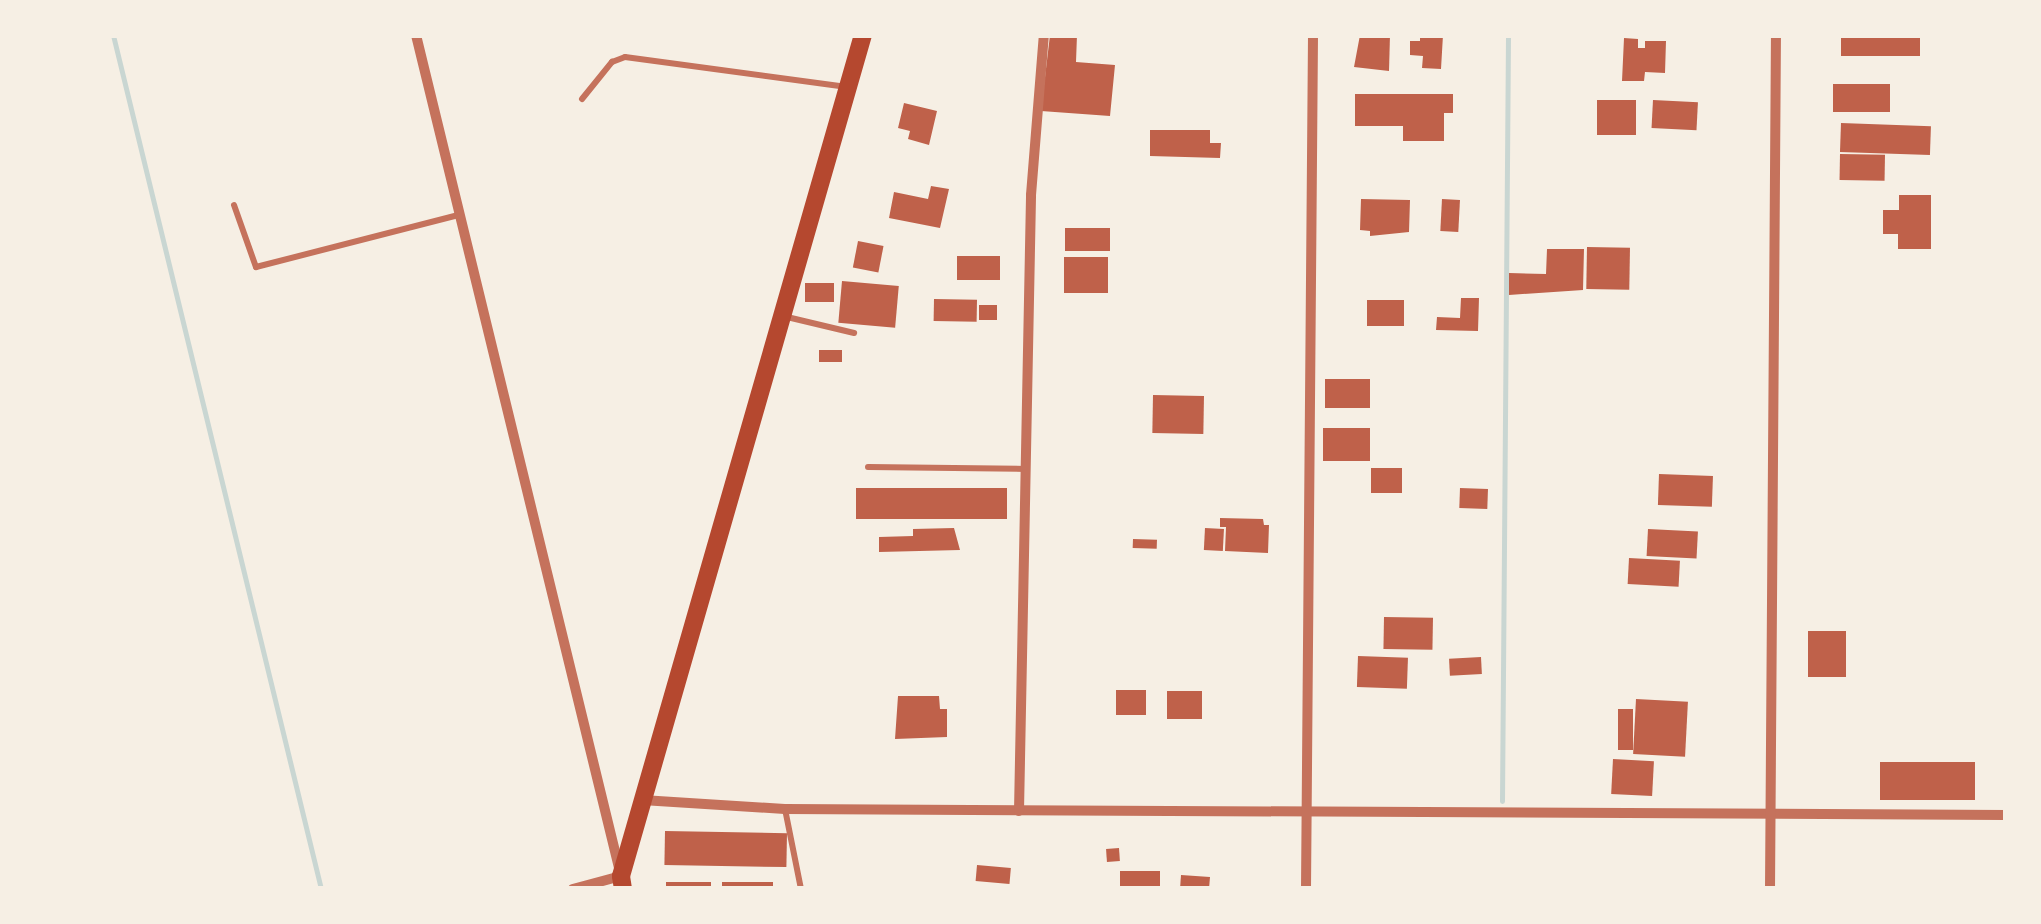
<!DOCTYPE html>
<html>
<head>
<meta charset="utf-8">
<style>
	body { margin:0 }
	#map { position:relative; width:2041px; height:924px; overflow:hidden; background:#f6efe4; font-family:Poppins,sans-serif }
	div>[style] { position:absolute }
	.stream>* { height:5px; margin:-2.5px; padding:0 2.5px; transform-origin:2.5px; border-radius:2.5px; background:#c9d6d2 }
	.building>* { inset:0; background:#bf614a; transform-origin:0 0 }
	.service>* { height:6px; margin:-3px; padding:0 3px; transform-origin:3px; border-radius:3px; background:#c5725c }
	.minor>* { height:10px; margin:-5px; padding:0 5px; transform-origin:5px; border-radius:5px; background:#c5725c }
	.secondary>* { height:18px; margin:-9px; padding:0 9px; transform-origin:9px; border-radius:9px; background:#b5482f }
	span { translate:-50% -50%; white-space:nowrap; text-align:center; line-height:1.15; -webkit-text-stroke:10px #f6efe4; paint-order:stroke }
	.frame { position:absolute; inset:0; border:38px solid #f6efe4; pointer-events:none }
</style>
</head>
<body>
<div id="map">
	<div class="stream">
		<div style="left:113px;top:35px;width:879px;rotate:76.31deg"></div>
		<div style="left:1502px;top:801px;width:766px;rotate:-89.55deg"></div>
	</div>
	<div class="building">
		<div style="clip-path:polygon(1050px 35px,1077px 35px,1076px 62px,1115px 65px,1110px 116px,1041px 111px)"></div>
		<div style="clip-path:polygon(1360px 35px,1390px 35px,1389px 71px,1354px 67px)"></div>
		<div style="clip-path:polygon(1420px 35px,1443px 35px,1441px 69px,1422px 68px,1423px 56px,1410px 55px,1410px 41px,1420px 41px)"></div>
		<div style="left:1841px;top:35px;width:79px;height:21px"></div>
		<div style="clip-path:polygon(1624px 38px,1638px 39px,1638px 48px,1645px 48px,1645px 41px,1666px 41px,1665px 73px,1645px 72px,1644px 81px,1622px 81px)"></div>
		<div style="left:1833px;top:84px;width:57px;height:28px"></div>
		<div style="clip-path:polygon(1355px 94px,1453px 94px,1453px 113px,1444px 113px,1444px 141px,1403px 141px,1403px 126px,1355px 126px)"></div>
		<div style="left:1597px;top:100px;width:39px;height:35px"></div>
		<div style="left:1653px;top:100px;width:45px;height:28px;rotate:3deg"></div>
		<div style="clip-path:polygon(904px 103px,937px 111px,929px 145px,908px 139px,910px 131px,898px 128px)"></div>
		<div style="left:1841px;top:123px;width:90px;height:29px;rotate:2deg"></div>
		<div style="clip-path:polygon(1150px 130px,1210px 130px,1210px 143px,1221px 143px,1220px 158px,1150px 156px)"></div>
		<div style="left:1840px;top:154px;width:45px;height:26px;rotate:1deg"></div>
		<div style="clip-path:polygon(931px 186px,949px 189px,940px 228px,889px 218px,894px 192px,928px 199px)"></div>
		<div style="clip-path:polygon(1899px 195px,1931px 195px,1931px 249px,1898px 249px,1898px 234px,1883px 234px,1883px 210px,1899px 210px)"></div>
		<div style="clip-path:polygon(1361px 199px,1410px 200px,1409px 232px,1370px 236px,1370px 231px,1360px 230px)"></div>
		<div style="left:1442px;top:199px;width:18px;height:32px;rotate:3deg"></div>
		<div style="left:1110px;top:228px;width:23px;height:45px;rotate:90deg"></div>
		<div style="left:858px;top:241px;width:26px;height:27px;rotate:11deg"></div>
		<div style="left:1587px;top:247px;width:43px;height:42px;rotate:1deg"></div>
		<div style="clip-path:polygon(1547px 249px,1584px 249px,1583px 290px,1509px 295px,1509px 273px,1546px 274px)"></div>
		<div style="left:1000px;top:256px;width:24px;height:43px;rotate:90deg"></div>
		<div style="left:1064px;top:257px;width:44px;height:36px"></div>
		<div style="left:842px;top:281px;width:57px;height:42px;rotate:5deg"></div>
		<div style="left:805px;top:283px;width:29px;height:19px"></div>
		<div style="clip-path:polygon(1461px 298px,1479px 298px,1478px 331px,1436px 330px,1437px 317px,1460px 318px)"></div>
		<div style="left:934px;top:299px;width:43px;height:22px;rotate:1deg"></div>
		<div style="left:1367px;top:300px;width:37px;height:26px"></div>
		<div style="left:979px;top:305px;width:18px;height:15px"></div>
		<div style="left:842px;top:350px;width:12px;height:23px;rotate:90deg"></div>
		<div style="left:1325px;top:379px;width:45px;height:29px"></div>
		<div style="left:1153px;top:395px;width:51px;height:38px;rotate:1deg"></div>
		<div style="left:1323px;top:428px;width:47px;height:33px"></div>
		<div style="left:1402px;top:468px;width:25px;height:31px;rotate:90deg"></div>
		<div style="left:1659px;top:474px;width:54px;height:31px;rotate:2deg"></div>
		<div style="left:1007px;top:488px;width:31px;height:151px;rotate:90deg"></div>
		<div style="left:1460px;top:488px;width:28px;height:20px;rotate:2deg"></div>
		<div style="clip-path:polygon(1220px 518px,1263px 519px,1264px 525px,1269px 525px,1268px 553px,1225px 551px,1226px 527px,1220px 527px)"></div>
		<div style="clip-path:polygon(954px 528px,960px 550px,879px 552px,879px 537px,913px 536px,913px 529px)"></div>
		<div style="left:1205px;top:528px;width:19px;height:22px;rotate:3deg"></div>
		<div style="left:1648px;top:529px;width:50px;height:27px;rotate:3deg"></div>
		<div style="left:1133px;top:539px;width:24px;height:9px;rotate:2deg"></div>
		<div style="left:1629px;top:558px;width:51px;height:26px;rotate:3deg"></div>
		<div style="left:1384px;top:617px;width:49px;height:32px;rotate:1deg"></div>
		<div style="left:1808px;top:631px;width:38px;height:46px"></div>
		<div style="left:1358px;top:656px;width:50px;height:31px;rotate:2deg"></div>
		<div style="left:1481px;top:657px;width:17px;height:32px;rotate:87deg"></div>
		<div style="left:1116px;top:690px;width:30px;height:25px"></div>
		<div style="left:1202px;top:691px;width:28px;height:35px;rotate:90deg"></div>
		<div style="clip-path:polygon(898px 696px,939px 696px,940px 709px,947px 709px,947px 737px,895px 739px)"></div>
		<div style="left:1636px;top:699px;width:52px;height:55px;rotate:3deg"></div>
		<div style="left:1618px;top:709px;width:15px;height:41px"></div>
		<div style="left:1613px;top:759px;width:41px;height:35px;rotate:3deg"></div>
		<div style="left:1880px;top:762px;width:95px;height:38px"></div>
		<div style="left:665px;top:831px;width:122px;height:34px;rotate:1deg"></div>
		<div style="left:1119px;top:848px;width:13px;height:13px;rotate:86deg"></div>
		<div style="left:977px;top:865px;width:34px;height:16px;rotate:5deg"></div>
		<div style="left:1120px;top:871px;width:40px;height:18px"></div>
		<div style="clip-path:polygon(1181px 875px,1210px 877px,1209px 889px,1180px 889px)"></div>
		<div style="left:666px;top:882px;width:45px;height:7px"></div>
		<div style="left:722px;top:882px;width:51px;height:7px"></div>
	</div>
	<div class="service">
		<div style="left:582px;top:99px;width:48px;rotate:-51deg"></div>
		<div style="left:612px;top:62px;width:14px;rotate:-21deg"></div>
		<div style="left:625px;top:57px;width:224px;rotate:7.7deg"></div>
		<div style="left:234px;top:205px;width:66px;rotate:70.5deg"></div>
		<div style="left:256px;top:267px;width:209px;rotate:-14.4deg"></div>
		<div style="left:787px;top:317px;width:69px;rotate:13.4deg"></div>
		<div style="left:868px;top:467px;width:158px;rotate:0.7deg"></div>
		<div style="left:785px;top:809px;width:82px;rotate:78.7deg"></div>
	</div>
	<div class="minor">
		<div style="left:416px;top:35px;width:866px;rotate:76.3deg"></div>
		<div style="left:621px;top:876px;width:50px;rotate:164.8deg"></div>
		<div style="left:642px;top:800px;width:143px;rotate:3.6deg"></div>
		<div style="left:785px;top:809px;width:1221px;rotate:0.28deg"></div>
		<div style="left:1019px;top:811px;width:616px;rotate:-88.88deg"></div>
		<div style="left:1031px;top:195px;width:161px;rotate:-85.4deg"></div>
		<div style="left:1306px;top:889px;width:854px;rotate:-89.53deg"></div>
		<div style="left:1770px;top:889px;width:854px;rotate:-89.6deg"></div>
	</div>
	<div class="secondary">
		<div style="left:623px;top:889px;width:13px;rotate:-99deg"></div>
		<div style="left:621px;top:876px;width:875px;rotate:-73.95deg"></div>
	</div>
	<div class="frame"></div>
</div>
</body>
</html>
